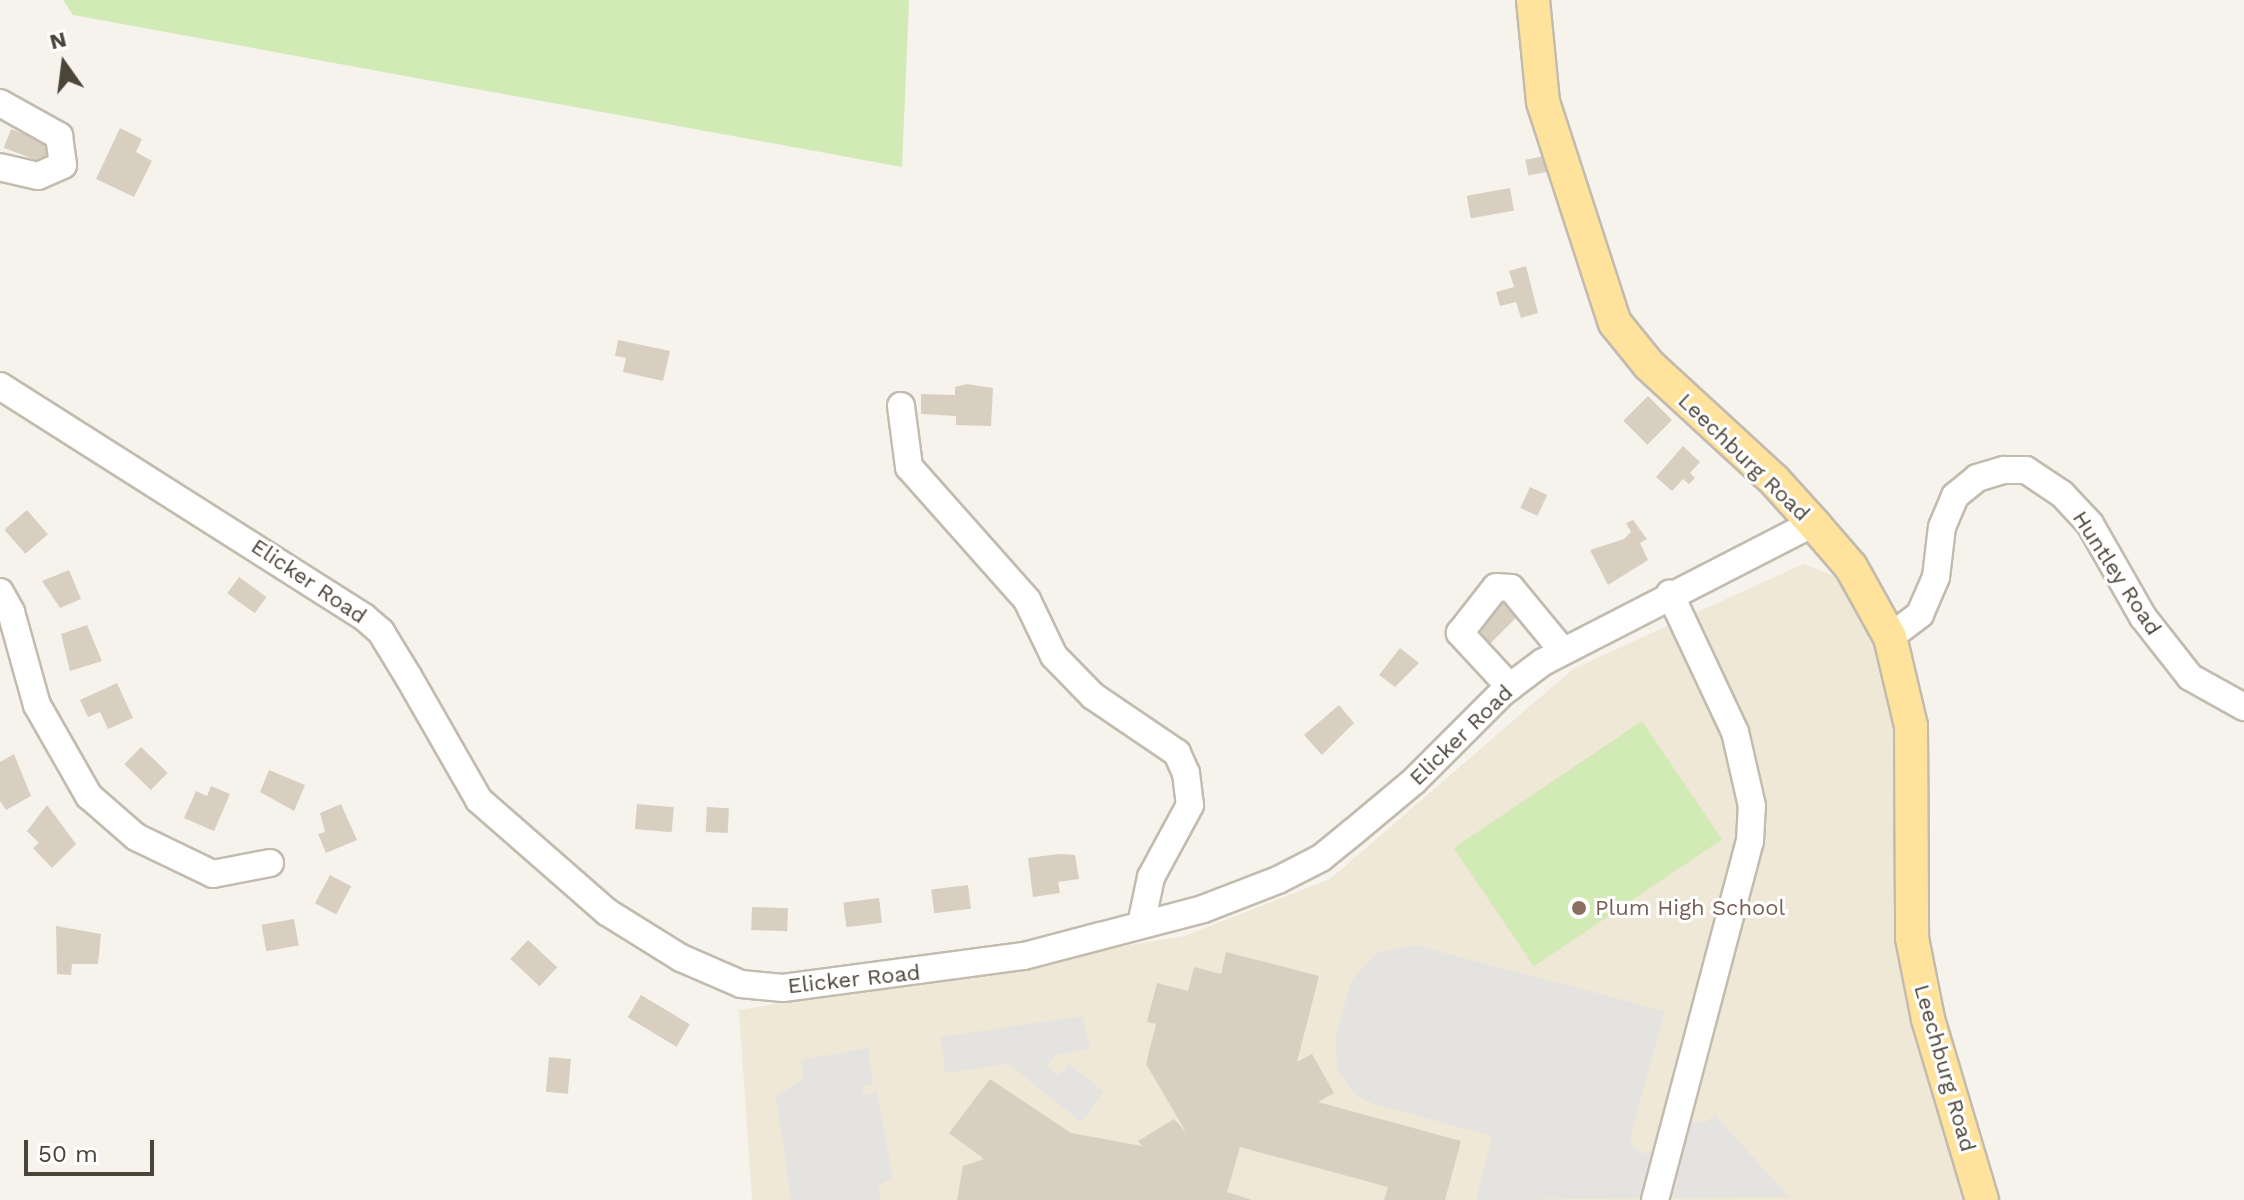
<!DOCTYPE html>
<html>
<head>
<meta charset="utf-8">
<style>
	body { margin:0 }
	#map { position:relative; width:2244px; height:1200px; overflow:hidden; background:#f6f3ec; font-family:"Work Sans",sans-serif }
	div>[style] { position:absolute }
	.education>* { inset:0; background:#efe8d6 }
	.green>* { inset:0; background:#d2eab5; transform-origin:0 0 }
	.parking>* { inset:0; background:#e5e3e0 }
	.building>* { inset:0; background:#d8cfc1; transform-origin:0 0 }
	.roads { filter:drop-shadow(2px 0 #c2bbae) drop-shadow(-2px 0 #c2bbae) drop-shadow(0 2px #c2bbae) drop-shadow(0 -2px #c2bbae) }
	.minor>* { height:26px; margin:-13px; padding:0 13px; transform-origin:13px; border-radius:13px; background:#fff }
	.major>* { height:32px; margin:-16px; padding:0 16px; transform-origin:16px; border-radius:16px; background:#ffe39c }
	.dots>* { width:22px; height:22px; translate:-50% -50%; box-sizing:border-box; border:4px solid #fff; border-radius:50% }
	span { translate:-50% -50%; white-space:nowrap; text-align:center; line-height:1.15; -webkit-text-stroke:6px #fff; paint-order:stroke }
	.street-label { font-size:22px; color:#4b4439 }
	.education-label { font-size:22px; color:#785e54 }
	.left { translate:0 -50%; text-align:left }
	.north { position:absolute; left:24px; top:24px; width:80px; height:80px; -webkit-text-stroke:6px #fff; paint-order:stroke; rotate:346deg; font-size:22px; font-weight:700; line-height:32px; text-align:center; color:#4b4439 }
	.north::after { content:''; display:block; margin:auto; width:28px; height:36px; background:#4b4439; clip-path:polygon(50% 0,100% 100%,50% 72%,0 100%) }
	.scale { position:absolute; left:24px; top:1140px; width:130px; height:36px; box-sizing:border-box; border:4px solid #4b4439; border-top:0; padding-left:10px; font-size:24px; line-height:28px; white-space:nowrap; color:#4b4439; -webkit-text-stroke:6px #fff; paint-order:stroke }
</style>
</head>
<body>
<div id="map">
	<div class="education">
		<div style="clip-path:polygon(1803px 564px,1837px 577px,1879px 649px,1897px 734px,1902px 971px,1967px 1191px,1963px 1200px,752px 1200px,739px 1010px,1184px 936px,1330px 879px,1573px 669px)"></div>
	</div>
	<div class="green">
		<div style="clip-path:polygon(63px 0,909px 0,902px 167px,73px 15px)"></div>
		<div style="left:1642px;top:721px;width:143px;height:227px;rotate:56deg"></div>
	</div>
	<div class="parking">
		<div style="clip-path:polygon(1414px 945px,1665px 1011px,1630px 1138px,1633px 1147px,1645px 1154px,1657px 1149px,1668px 1118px,1704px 1123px,1715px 1115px,1789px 1197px,1476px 1200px,1492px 1136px,1373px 1104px,1357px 1096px,1337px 1069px,1336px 1035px,1351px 981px,1376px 953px)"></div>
		<div style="clip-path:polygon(1083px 1016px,1090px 1049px,1056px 1055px,1047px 1065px,1058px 1075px,1069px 1064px,1104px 1092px,1081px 1122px,1008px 1064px,945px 1073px,941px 1037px)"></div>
		<div style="clip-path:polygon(868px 1048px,873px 1084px,862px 1087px,863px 1095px,877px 1092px,893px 1179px,878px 1185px,880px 1200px,791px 1200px,776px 1096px,804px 1079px,801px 1060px)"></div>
	</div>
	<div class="building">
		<div style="clip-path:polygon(120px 128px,142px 139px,136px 152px,152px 161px,134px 197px,96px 179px)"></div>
		<div style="left:11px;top:129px;width:42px;height:20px;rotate:21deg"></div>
		<div style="left:1545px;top:156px;width:16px;height:20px;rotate:79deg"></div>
		<div style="left:1510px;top:188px;width:23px;height:44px;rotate:80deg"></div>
		<div style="clip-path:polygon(1526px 266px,1538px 313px,1521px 318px,1516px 302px,1500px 306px,1496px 292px,1514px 287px,1509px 271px)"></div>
		<div style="clip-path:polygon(618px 340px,670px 351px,663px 381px,623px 372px,626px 358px,615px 356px)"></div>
		<div style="clip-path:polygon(967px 384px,993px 388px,991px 426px,956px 425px,956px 416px,921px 414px,921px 394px,955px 395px,955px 387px)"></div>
		<div style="left:1648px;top:396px;width:34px;height:35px;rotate:45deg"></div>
		<div style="clip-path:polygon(1683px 446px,1700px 462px,1690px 473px,1695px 478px,1689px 484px,1683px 479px,1672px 491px,1656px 477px)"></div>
		<div style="left:1530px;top:487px;width:19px;height:23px;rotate:25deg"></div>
		<div style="left:27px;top:510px;width:32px;height:30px;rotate:49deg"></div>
		<div style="clip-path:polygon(1633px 520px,1647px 539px,1640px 543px,1648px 560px,1608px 585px,1590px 550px,1624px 539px,1631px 532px,1626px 523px)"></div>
		<div style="clip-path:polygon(69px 570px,81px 599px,60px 608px,42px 581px)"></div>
		<div style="left:239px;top:577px;width:34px;height:20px;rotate:36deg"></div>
		<div style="left:1512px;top:592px;width:21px;height:62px;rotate:45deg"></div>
		<div style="clip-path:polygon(87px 625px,102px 661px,70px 671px,61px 634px)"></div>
		<div style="clip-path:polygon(1400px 648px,1419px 663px,1395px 687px,1379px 675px)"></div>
		<div style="clip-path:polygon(117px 683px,133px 718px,108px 729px,100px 712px,88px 717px,80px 700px)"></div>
		<div style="clip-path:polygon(1339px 705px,1354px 723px,1322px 755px,1304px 735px)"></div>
		<div style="left:141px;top:747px;width:37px;height:24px;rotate:44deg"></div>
		<div style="clip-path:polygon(14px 754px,31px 796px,6px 810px,0 801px,0 762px)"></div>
		<div style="clip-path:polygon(269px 770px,305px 785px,294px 811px,260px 792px)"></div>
		<div style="clip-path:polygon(211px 786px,230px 794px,214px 831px,184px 818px,196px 791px,207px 796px)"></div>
		<div style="clip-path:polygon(341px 804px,357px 840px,326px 853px,318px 834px,325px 832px,320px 813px)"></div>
		<div style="left:637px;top:804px;width:37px;height:25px;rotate:5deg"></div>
		<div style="clip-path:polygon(47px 805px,76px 844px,52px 868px,33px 848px,39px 843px,27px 831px)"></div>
		<div style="left:707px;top:807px;width:22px;height:25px;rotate:3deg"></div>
		<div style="clip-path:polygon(1058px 854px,1075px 855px,1079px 879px,1058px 882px,1060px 893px,1033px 897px,1028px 858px)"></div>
		<div style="left:330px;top:875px;width:24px;height:32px;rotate:28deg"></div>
		<div style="left:968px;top:885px;width:24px;height:37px;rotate:83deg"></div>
		<div style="left:879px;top:898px;width:25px;height:36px;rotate:83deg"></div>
		<div style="left:752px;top:907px;width:36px;height:23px;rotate:2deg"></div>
		<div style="left:294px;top:919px;width:27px;height:33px;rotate:80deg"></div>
		<div style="clip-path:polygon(56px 926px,101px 934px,98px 964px,72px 964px,71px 975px,57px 974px)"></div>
		<div style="left:528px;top:940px;width:40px;height:26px;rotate:43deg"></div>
		<div style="clip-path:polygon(1226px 952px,1319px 976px,1297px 1062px,1312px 1054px,1334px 1093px,1318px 1102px,1461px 1141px,1445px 1200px,1384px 1200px,1388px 1187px,1240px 1147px,1227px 1192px,1252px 1200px,957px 1200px,963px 1166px,984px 1159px,949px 1133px,990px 1079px,1071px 1133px,1142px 1146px,1138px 1141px,1174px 1119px,1186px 1132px,1146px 1064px,1156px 1024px,1147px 1022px,1157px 983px,1188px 991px,1194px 967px,1221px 974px)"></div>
		<div style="left:641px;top:995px;width:57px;height:26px;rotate:31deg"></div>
		<div style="left:549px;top:1057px;width:22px;height:35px;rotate:5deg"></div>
	</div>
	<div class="roads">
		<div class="minor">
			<div style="left:0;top:103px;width:68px;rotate:29.2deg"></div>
			<div style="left:59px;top:136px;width:29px;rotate:82deg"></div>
			<div style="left:63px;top:165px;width:27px;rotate:156deg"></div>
			<div style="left:38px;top:176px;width:39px;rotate:-167deg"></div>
			<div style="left:0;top:386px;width:431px;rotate:32.4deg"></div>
			<div style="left:364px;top:617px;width:23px;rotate:41deg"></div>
			<div style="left:381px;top:632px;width:52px;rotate:58.5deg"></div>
			<div style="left:408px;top:676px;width:143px;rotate:60.2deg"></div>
			<div style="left:479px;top:800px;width:170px;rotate:41.2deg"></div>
			<div style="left:607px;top:912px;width:87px;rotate:31.9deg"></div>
			<div style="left:681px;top:958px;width:65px;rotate:23.4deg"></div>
			<div style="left:741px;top:984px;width:42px;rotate:5.4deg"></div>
			<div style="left:783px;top:988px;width:243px;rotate:-7.6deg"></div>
			<div style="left:1024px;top:956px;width:185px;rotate:-14.7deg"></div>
			<div style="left:1203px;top:909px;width:80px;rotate:-21.1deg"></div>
			<div style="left:1278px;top:880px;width:48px;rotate:-27.1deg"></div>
			<div style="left:1321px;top:858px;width:41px;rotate:-39.1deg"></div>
			<div style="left:1353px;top:832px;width:80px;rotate:-39.9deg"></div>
			<div style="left:1414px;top:781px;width:126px;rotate:-45deg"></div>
			<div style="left:1503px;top:692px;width:50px;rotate:-36.9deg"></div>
			<div style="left:1543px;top:662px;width:304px;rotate:-27.2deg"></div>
			<div style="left:901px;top:406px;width:62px;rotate:82.5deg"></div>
			<div style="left:909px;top:467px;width:178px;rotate:48.4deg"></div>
			<div style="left:1027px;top:600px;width:62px;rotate:64.3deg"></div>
			<div style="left:1054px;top:656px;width:56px;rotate:45.7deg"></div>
			<div style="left:1093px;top:696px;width:102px;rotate:34.2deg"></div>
			<div style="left:1177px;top:753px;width:22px;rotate:66deg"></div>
			<div style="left:1186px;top:773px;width:32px;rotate:83deg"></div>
			<div style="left:1190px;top:805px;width:82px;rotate:118.4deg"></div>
			<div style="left:1151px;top:877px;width:49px;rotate:101.8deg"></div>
			<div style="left:0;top:592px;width:23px;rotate:61deg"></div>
			<div style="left:11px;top:612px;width:97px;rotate:74.4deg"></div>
			<div style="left:37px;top:705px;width:105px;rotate:60.3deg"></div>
			<div style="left:89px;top:796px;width:62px;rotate:41.1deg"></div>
			<div style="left:136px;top:837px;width:85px;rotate:25.7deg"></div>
			<div style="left:213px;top:874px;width:58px;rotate:-10.9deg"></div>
			<div style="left:1890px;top:637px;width:38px;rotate:-37deg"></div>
			<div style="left:1920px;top:614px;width:40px;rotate:-66.6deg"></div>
			<div style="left:1936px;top:577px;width:50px;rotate:-83.2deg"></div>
			<div style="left:1942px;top:527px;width:34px;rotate:-67deg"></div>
			<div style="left:1955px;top:496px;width:28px;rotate:-39deg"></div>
			<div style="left:1977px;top:478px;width:28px;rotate:-17deg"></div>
			<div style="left:2004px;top:470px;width:22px"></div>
			<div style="left:2026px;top:470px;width:43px;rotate:33.7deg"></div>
			<div style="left:2062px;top:494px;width:41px;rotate:47deg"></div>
			<div style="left:2090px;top:524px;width:107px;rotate:60.3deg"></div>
			<div style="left:2143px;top:617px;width:76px;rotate:51.9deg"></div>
			<div style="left:2190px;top:677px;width:62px;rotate:29.1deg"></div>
			<div style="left:1510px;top:687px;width:74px;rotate:-132.8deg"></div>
			<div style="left:1460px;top:633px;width:58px;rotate:-52deg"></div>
			<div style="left:1496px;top:587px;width:15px;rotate:4deg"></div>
			<div style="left:1511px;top:588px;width:82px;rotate:50.5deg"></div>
			<div style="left:1655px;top:1200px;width:371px;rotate:-75.2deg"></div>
			<div style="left:1750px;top:841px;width:35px;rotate:-87deg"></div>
			<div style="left:1752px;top:806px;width:76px;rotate:-102.9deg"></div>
			<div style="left:1735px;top:732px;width:153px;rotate:-115.2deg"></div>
		</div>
		<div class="major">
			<div style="left:1533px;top:0;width:102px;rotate:84.4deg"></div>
			<div style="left:1543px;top:102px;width:232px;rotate:72deg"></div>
			<div style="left:1615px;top:323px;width:54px;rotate:51deg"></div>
			<div style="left:1649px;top:365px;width:171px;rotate:42.6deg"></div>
			<div style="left:1775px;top:481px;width:57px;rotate:47.9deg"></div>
			<div style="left:1813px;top:523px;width:58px;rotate:49.2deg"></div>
			<div style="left:1851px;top:567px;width:80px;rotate:60.9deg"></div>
			<div style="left:1890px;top:637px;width:91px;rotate:76.7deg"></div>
			<div style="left:1911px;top:726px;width:212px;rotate:89.7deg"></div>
			<div style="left:1912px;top:938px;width:83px;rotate:78.8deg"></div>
			<div style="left:1928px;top:1019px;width:189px;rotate:73.4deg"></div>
		</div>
	</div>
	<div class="dots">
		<div style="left:1579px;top:908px;background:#8d6e63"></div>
	</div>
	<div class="street-label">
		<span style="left:1744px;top:457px;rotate:44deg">Leechburg Road</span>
		<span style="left:2117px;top:573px;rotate:57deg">Huntley Road</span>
		<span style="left:309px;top:581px;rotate:34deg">Elicker Road</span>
		<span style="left:1461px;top:735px;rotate:-44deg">Elicker Road</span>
		<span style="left:854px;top:979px;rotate:-6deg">Elicker Road</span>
		<span style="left:1945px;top:1068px;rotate:74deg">Leechburg Road</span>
	</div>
	<div class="education-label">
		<span class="left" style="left:1595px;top:908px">Plum High School</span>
	</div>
	<div class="north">N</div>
	<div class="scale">50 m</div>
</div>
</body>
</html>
